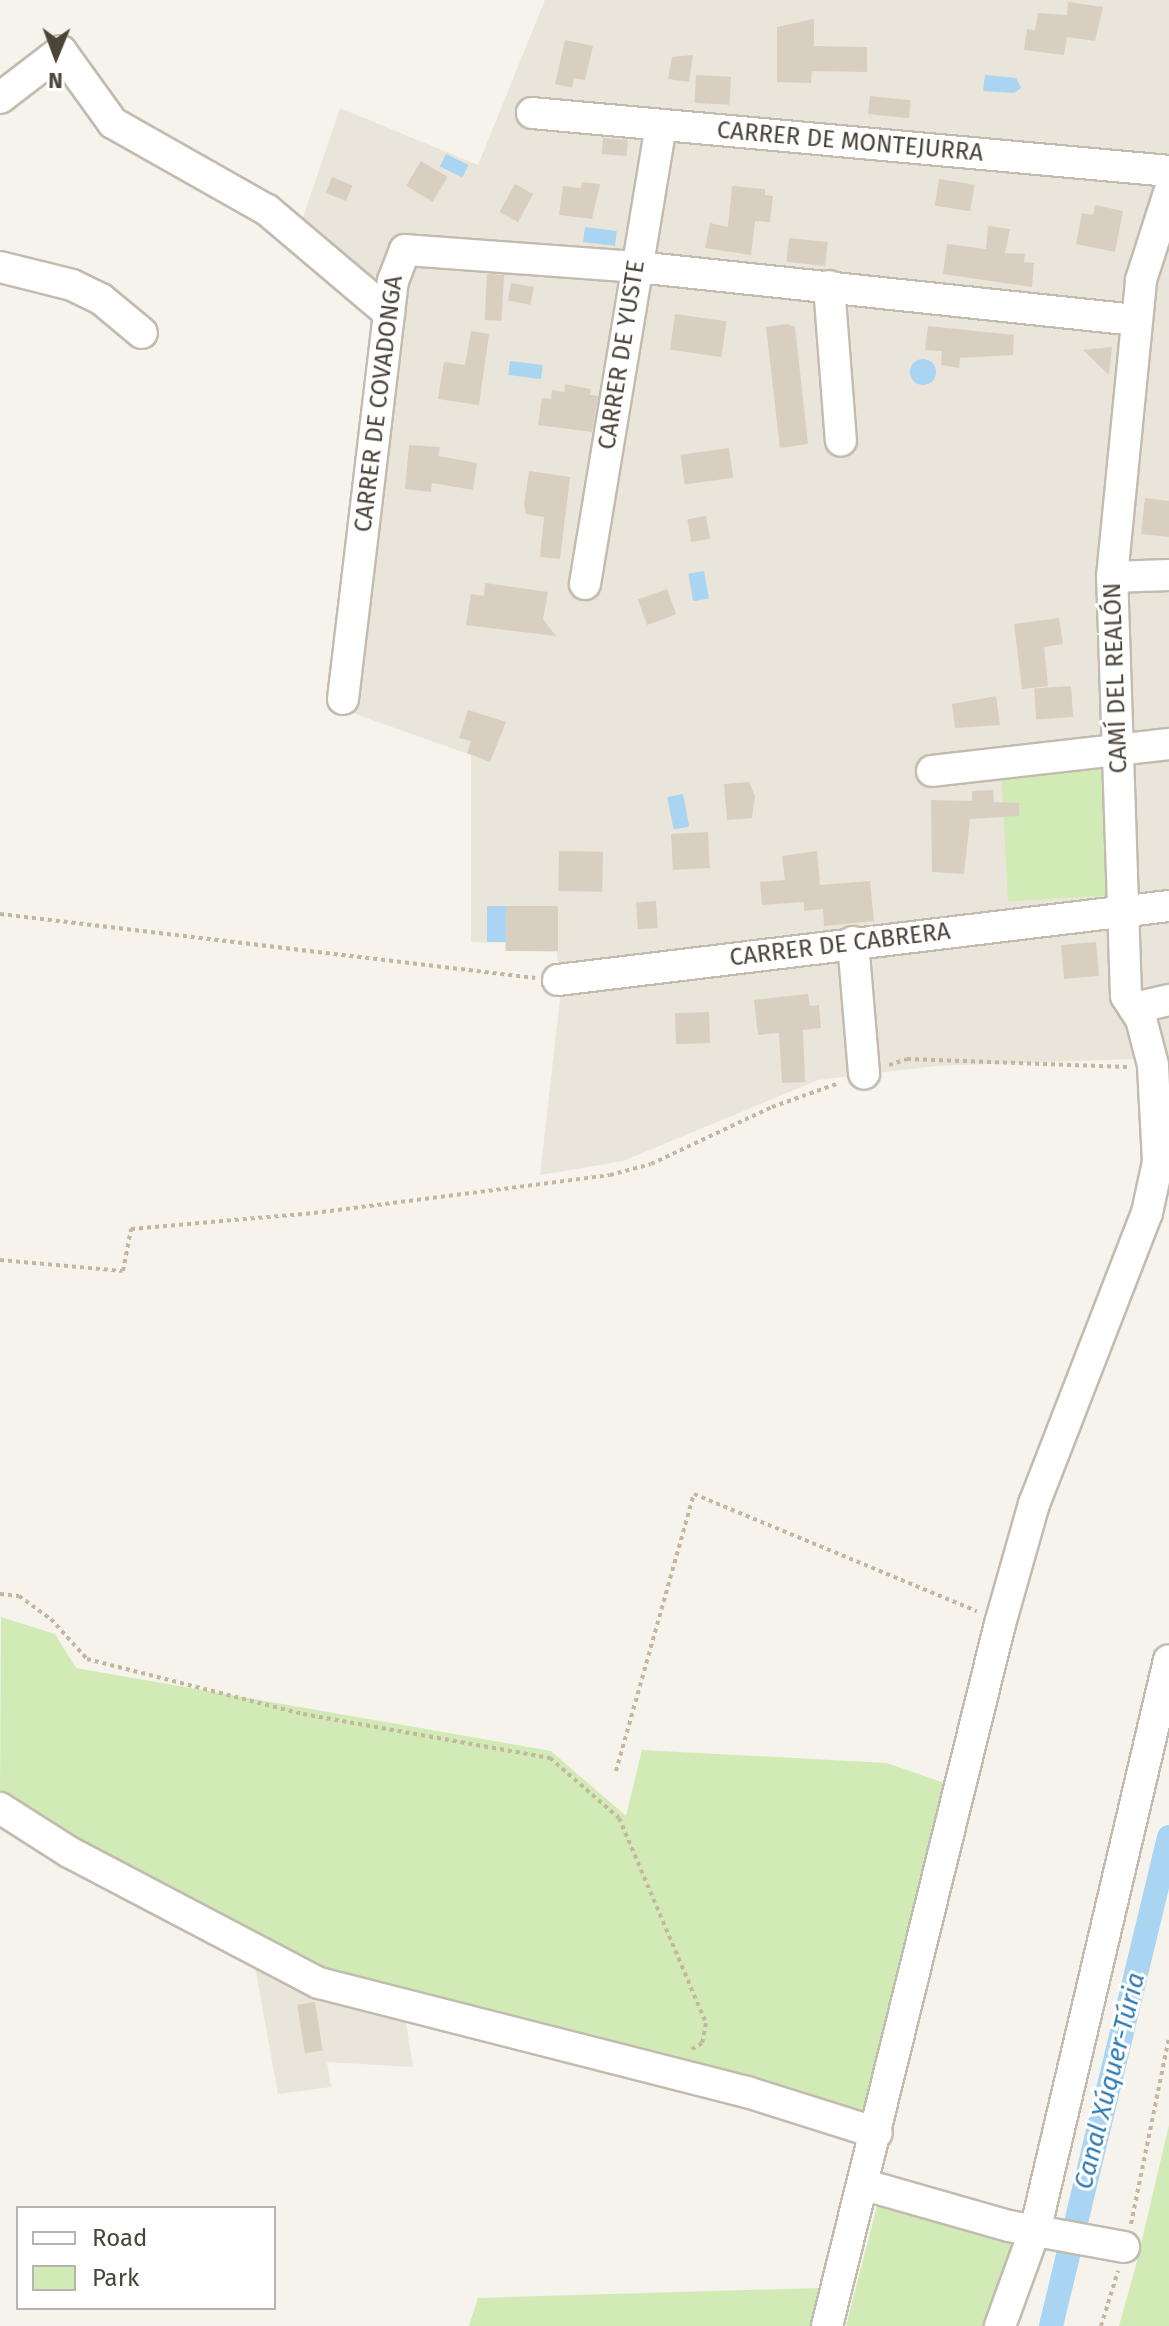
<!DOCTYPE html>
<html>
<head>
<meta charset="utf-8">
<style>
	body { margin:0 }
	#map { position:relative; width:1169px; height:2326px; overflow:hidden; background:#f6f3ec; font-family:"Fira Sans",sans-serif }
	div>[style] { position:absolute }
	.residential>* { inset:0; background:#eae5da }
	.green>* { inset:0; background:#d2eab5; transform-origin:0 0 }
	.water>* { inset:0; background:#a9d4f2; transform-origin:0 0 }
	.round { border-radius:50% }
	.canal>* { height:24px; margin:-12px; padding:0 12px; transform-origin:12px; border-radius:12px; background:#a9d4f2 }
	.building>* { inset:0; background:#d8cfc1; transform-origin:0 0 }
	.path>* { height:4px; margin-top:-2px; transform-origin:0; background:repeating-linear-gradient(90deg,#c4b79f 0 4px,transparent 0 8px) }
	.roads { filter:drop-shadow(2px 0 #c2bbae) drop-shadow(-2px 0 #c2bbae) drop-shadow(0 2px #c2bbae) drop-shadow(0 -2px #c2bbae) }
	.minor>* { height:30px; margin:-15px; padding:0 15px; transform-origin:15px; border-radius:15px; background:#fff }
	span { translate:-50% -50%; white-space:nowrap; text-align:center; line-height:1.15; -webkit-text-stroke:6px #fff; paint-order:stroke }
	.street-label { font-size:24px; color:#4b4439 }
	.water-label { font-size:26px; color:#2e7ab2; font-style:italic }
	.legend { position:absolute; left:16px; top:2206px; width:260px; height:104px; box-sizing:border-box; background:#fff; border:2px solid #b7b4b0; margin:0; padding:10px 14px; list-style:none; font-size:24px; color:#4b4439 }
	.legend li { display:flex; align-items:center; gap:16px; height:40px }
	.legend b { width:40px; border:2px solid #b7b4b0 }
	.north { position:absolute; left:16px; top:16px; width:80px; height:80px; -webkit-text-stroke:6px #fff; paint-order:stroke; rotate:181deg; font-size:22px; font-weight:700; line-height:32px; text-align:center; color:#4b4439 }
	.north::after { content:''; display:block; margin:auto; width:28px; height:36px; background:#4b4439; clip-path:polygon(50% 0,100% 100%,50% 72%,0 100%) }
</style>
</head>
<body>
<div id="map">
	<div class="residential">
		<div style="clip-path:polygon(545px 0,1169px 0,1169px 1163px,1134px 1059px,936px 1066px,818px 1080px,623px 1161px,540px 1175px,561px 990px,557px 952px,505px 951px,505px 943px,471px 942px,471px 755px,330px 705px,374px 322px,293px 247px,340px 108px,478px 165px)"></div>
		<div style="clip-path:polygon(254px 1961px,342px 2004px,406px 2023px,413px 2067px,327px 2062px,331px 2087px,278px 2094px)"></div>
	</div>
	<div class="green">
		<div style="left:1105px;top:764px;width:132px;height:104px;rotate:87deg"></div>
		<div style="clip-path:polygon(1px 1617px,55px 1634px,76px 1668px,551px 1751px,626px 1816px,642px 1750px,887px 1763px,953px 1786px,866px 2122px,359px 1988px,0 1799px)"></div>
		<div style="clip-path:polygon(1169px 2125px,1169px 2326px,1119px 2326px,1136px 2265px)"></div>
		<div style="clip-path:polygon(878px 2202px,1018px 2237px,984px 2326px,846px 2326px)"></div>
		<div style="clip-path:polygon(819px 2288px,814px 2326px,469px 2326px,478px 2298px)"></div>
	</div>
	<div class="water">
		<div style="clip-path:polygon(985px 75px,1016px 78px,1021px 88px,1014px 93px,983px 91px)"></div>
		<div style="left:446px;top:154px;width:25px;height:14px;rotate:26deg"></div>
		<div style="left:585px;top:227px;width:32px;height:15px;rotate:7deg"></div>
		<div class="round" style="left:910px;top:359px;width:26px;height:26px"></div>
		<div style="left:510px;top:361px;width:33px;height:14px;rotate:7deg"></div>
		<div style="left:704px;top:571px;width:28px;height:16px;rotate:80deg"></div>
		<div style="left:683px;top:794px;width:33px;height:16px;rotate:79deg"></div>
		<div style="left:487px;top:906px;width:19px;height:36px"></div>
	</div>
	<div class="canal">
		<div style="left:1051px;top:2326px;width:503px;rotate:-76.43deg"></div>
	</div>
	<div class="building">
		<div style="clip-path:polygon(1068px 2px,1103px 7px,1095px 41px,1067px 37px,1064px 55px,1024px 50px,1027px 29px,1035px 30px,1038px 13px,1067px 15px)"></div>
		<div style="clip-path:polygon(814px 19px,814px 46px,867px 47px,867px 72px,812px 71px,811px 83px,777px 82px,777px 27px)"></div>
		<div style="clip-path:polygon(565px 40px,593px 46px,585px 80px,574px 78px,572px 88px,555px 84px)"></div>
		<div style="clip-path:polygon(693px 55px,689px 82px,668px 79px,672px 57px)"></div>
		<div style="left:696px;top:75px;width:35px;height:28px;rotate:3deg"></div>
		<div style="left:870px;top:96px;width:41px;height:18px;rotate:6deg"></div>
		<div style="left:603px;top:138px;width:25px;height:16px;rotate:5deg"></div>
		<div style="left:421px;top:161px;width:31px;height:29px;rotate:31deg"></div>
		<div style="left:332px;top:177px;width:22px;height:17px;rotate:22deg"></div>
		<div style="left:939px;top:179px;width:36px;height:27px;rotate:9deg"></div>
		<div style="clip-path:polygon(582px 182px,600px 184px,592px 219px,559px 215px,563px 186px,581px 188px)"></div>
		<div style="left:515px;top:184px;width:21px;height:32px;rotate:29deg"></div>
		<div style="clip-path:polygon(732px 186px,765px 189px,765px 195px,773px 196px,770px 222px,755px 221px,751px 255px,705px 248px,710px 223px,728px 227px)"></div>
		<div style="clip-path:polygon(1095px 205px,1123px 211px,1115px 252px,1076px 244px,1082px 213px,1093px 215px)"></div>
		<div style="clip-path:polygon(988px 226px,1010px 229px,1005px 253px,1025px 254px,1024px 262px,1034px 263px,1032px 287px,943px 274px,947px 244px,986px 249px)"></div>
		<div style="left:789px;top:238px;width:39px;height:24px;rotate:6deg"></div>
		<div style="left:487px;top:274px;width:17px;height:46px;rotate:3deg"></div>
		<div style="left:511px;top:283px;width:23px;height:18px;rotate:10deg"></div>
		<div style="left:675px;top:314px;width:52px;height:36px;rotate:8deg"></div>
		<div style="clip-path:polygon(788px 324px,795px 327px,808px 444px,780px 448px,766px 327px)"></div>
		<div style="clip-path:polygon(928px 326px,1014px 335px,1013px 355px,960px 358px,959px 368px,941px 365px,942px 351px,925px 350px)"></div>
		<div style="clip-path:polygon(471px 331px,489px 334px,479px 405px,438px 399px,444px 362px,465px 365px)"></div>
		<div style="clip-path:polygon(1112px 347px,1109px 375px,1083px 350px)"></div>
		<div style="clip-path:polygon(565px 384px,591px 389px,590px 395px,598px 396px,592px 432px,538px 425px,542px 398px,551px 399px,552px 390px,564px 392px)"></div>
		<div style="clip-path:polygon(409px 445px,440px 447px,438px 456px,477px 463px,473px 490px,432px 483px,431px 492px,405px 489px)"></div>
		<div style="left:729px;top:448px;width:30px;height:49px;rotate:82deg"></div>
		<div style="clip-path:polygon(529px 471px,570px 477px,560px 559px,540px 557px,544px 517px,526px 514px,524px 504px)"></div>
		<div style="clip-path:polygon(1145px 498px,1169px 501px,1169px 537px,1141px 534px)"></div>
		<div style="left:706px;top:516px;width:23px;height:19px;rotate:80deg"></div>
		<div style="clip-path:polygon(485px 583px,548px 592px,543px 619px,556px 636px,466px 625px,471px 594px,484px 596px)"></div>
		<div style="left:667px;top:589px;width:27px;height:31px;rotate:70deg"></div>
		<div style="clip-path:polygon(1059px 618px,1063px 644px,1044px 647px,1048px 686px,1022px 689px,1014px 624px)"></div>
		<div style="left:1071px;top:686px;width:31px;height:37px;rotate:86deg"></div>
		<div style="clip-path:polygon(996px 696px,1000px 725px,955px 728px,952px 704px)"></div>
		<div style="clip-path:polygon(468px 710px,506px 722px,490px 762px,467px 753px,471px 741px,459px 738px)"></div>
		<div style="clip-path:polygon(749px 782px,755px 796px,752px 818px,727px 820px,724px 784px)"></div>
		<div style="clip-path:polygon(993px 790px,994px 802px,1019px 803px,1019px 816px,970px 819px,964px 874px,932px 872px,931px 800px,972px 801px,972px 791px)"></div>
		<div style="left:708px;top:832px;width:36px;height:37px;rotate:87deg"></div>
		<div style="left:559px;top:851px;width:44px;height:40px;rotate:1deg"></div>
		<div style="clip-path:polygon(817px 851px,820px 885px,870px 881px,874px 921px,824px 926px,823px 909px,804px 911px,804px 902px,762px 905px,760px 882px,785px 880px,782px 856px)"></div>
		<div style="left:656px;top:901px;width:27px;height:20px;rotate:86deg"></div>
		<div style="left:506px;top:906px;width:52px;height:45px"></div>
		<div style="left:1096px;top:942px;width:34px;height:35px;rotate:85deg"></div>
		<div style="clip-path:polygon(808px 994px,810px 1006px,819px 1005px,821px 1028px,803px 1030px,805px 1082px,782px 1083px,779px 1033px,758px 1035px,754px 1000px)"></div>
		<div style="left:709px;top:1012px;width:31px;height:34px;rotate:88deg"></div>
		<div style="left:315px;top:2002px;width:49px;height:18px;rotate:81deg"></div>
	</div>
	<div class="path">
		<div style="left:0;top:914px;width:539px;rotate:6.82deg"></div>
		<div style="left:889px;top:1065px;width:19px;rotate:-18deg"></div>
		<div style="left:907px;top:1059px;width:220px;rotate:2.1deg"></div>
		<div style="left:0;top:1260px;width:123px;rotate:5.1deg"></div>
		<div style="left:123px;top:1271px;width:43px;rotate:-79.2deg"></div>
		<div style="left:131px;top:1229px;width:184px;rotate:-5deg"></div>
		<div style="left:314px;top:1213px;width:298px;rotate:-7.3deg"></div>
		<div style="left:610px;top:1175px;width:42px;rotate:-15deg"></div>
		<div style="left:651px;top:1164px;width:134px;rotate:-25.2deg"></div>
		<div style="left:772px;top:1107px;width:71px;rotate:-19.7deg"></div>
		<div style="left:0;top:1594px;width:19px;rotate:6deg"></div>
		<div style="left:19px;top:1596px;width:39px;rotate:36deg"></div>
		<div style="left:51px;top:1619px;width:54px;rotate:48deg"></div>
		<div style="left:87px;top:1659px;width:223px;rotate:14.3deg"></div>
		<div style="left:303px;top:1714px;width:251px;rotate:10.1deg"></div>
		<div style="left:550px;top:1758px;width:91px;rotate:41deg"></div>
		<div style="left:619px;top:1818px;width:223px;rotate:67deg"></div>
		<div style="left:706px;top:2023px;width:20px;rotate:101deg"></div>
		<div style="left:702px;top:2043px;width:13px;rotate:148deg"></div>
		<div style="left:616px;top:1771px;width:288px;rotate:-74.3deg"></div>
		<div style="left:694px;top:1494px;width:306px;rotate:22.5deg"></div>
		<div style="left:1131px;top:2224px;width:190px;rotate:-78.5deg"></div>
		<div style="left:1101px;top:2326px;width:58px;rotate:-72.8deg"></div>
	</div>
	<div class="roads">
		<div class="minor">
			<div style="left:0;top:98px;width:77px;rotate:-37.6deg"></div>
			<div style="left:61px;top:51px;width:89px;rotate:54.2deg"></div>
			<div style="left:113px;top:123px;width:177px;rotate:29.5deg"></div>
			<div style="left:267px;top:210px;width:160px;rotate:40.2deg"></div>
			<div style="left:532px;top:113px;width:640px;rotate:5.2deg"></div>
			<div style="left:0;top:267px;width:74px;rotate:14deg"></div>
			<div style="left:72px;top:285px;width:32px;rotate:26deg"></div>
			<div style="left:101px;top:299px;width:53px;rotate:39.7deg"></div>
			<div style="left:829px;top:286px;width:155px;rotate:85.6deg"></div>
			<div style="left:1112px;top:577px;width:57px;rotate:-2deg"></div>
			<div style="left:585px;top:584px;width:464px;rotate:-80.6deg"></div>
			<div style="left:343px;top:699px;width:421px;rotate:-83.2deg"></div>
			<div style="left:393px;top:281px;width:33px;rotate:-69deg"></div>
			<div style="left:405px;top:250px;width:233px;rotate:4.2deg"></div>
			<div style="left:637px;top:267px;width:501px;rotate:6.07deg"></div>
			<div style="left:932px;top:771px;width:239px;rotate:-6.5deg"></div>
			<div style="left:853px;top:942px;width:132px;rotate:85.2deg"></div>
			<div style="left:558px;top:980px;width:615px;rotate:-6.91deg"></div>
			<div style="left:1134px;top:1008px;width:36px;rotate:-13deg"></div>
			<div style="left:0;top:1808px;width:82px;rotate:32.5deg"></div>
			<div style="left:69px;top:1852px;width:282px;rotate:27.7deg"></div>
			<div style="left:319px;top:1983px;width:442px;rotate:14.3deg"></div>
			<div style="left:747px;top:2092px;width:136px;rotate:17.5deg"></div>
			<div style="left:865px;top:2185px;width:150px;rotate:15.9deg"></div>
			<div style="left:1009px;top:2226px;width:117px;rotate:10.3deg"></div>
			<div style="left:827px;top:2326px;width:723px;rotate:-76.16deg"></div>
			<div style="left:1000px;top:1624px;width:125px;rotate:-74.2deg"></div>
			<div style="left:1034px;top:1504px;width:312px;rotate:-68.8deg"></div>
			<div style="left:1147px;top:1213px;width:52px;rotate:-77.8deg"></div>
			<div style="left:1158px;top:1162px;width:97px;rotate:-93deg"></div>
			<div style="left:1153px;top:1065px;width:48px;rotate:-104.6deg"></div>
			<div style="left:1141px;top:1019px;width:27px;rotate:-123deg"></div>
			<div style="left:1126px;top:996px;width:419px;rotate:-91.9deg"></div>
			<div style="left:1112px;top:577px;width:298px;rotate:-84.4deg"></div>
			<div style="left:1141px;top:280px;width:91px;rotate:-72.2deg"></div>
			<div style="left:1000px;top:2326px;width:105px;rotate:-70deg"></div>
			<div style="left:1036px;top:2227px;width:582px;rotate:-76.8deg"></div>
		</div>
	</div>
	<div class="street-label">
		<span style="left:850px;top:142px;rotate:5deg">CARRER DE MONTEJURRA</span>
		<span style="left:622px;top:355px;rotate:-81deg">CARRER DE YUSTE</span>
		<span style="left:379px;top:404px;rotate:-83deg">CARRER DE COVADONGA</span>
		<span style="left:1116px;top:678px;rotate:-92deg">CAMÍ DEL REALÓN</span>
		<span style="left:840px;top:945px;rotate:-7deg">CARRER DE CABRERA</span>
	</div>
	<div class="water-label">
		<span style="left:1110px;top:2081px;rotate:-76deg">Canal Xúquer-Túria</span>
	</div>
	<ul class="legend">
	<li><b style="height:10px;background:#fff"></b>Road</li>
	<li><b style="height:22px;background:#d2eab5"></b>Park</li>
	</ul>
	<div class="north">N</div>
</div>
</body>
</html>
